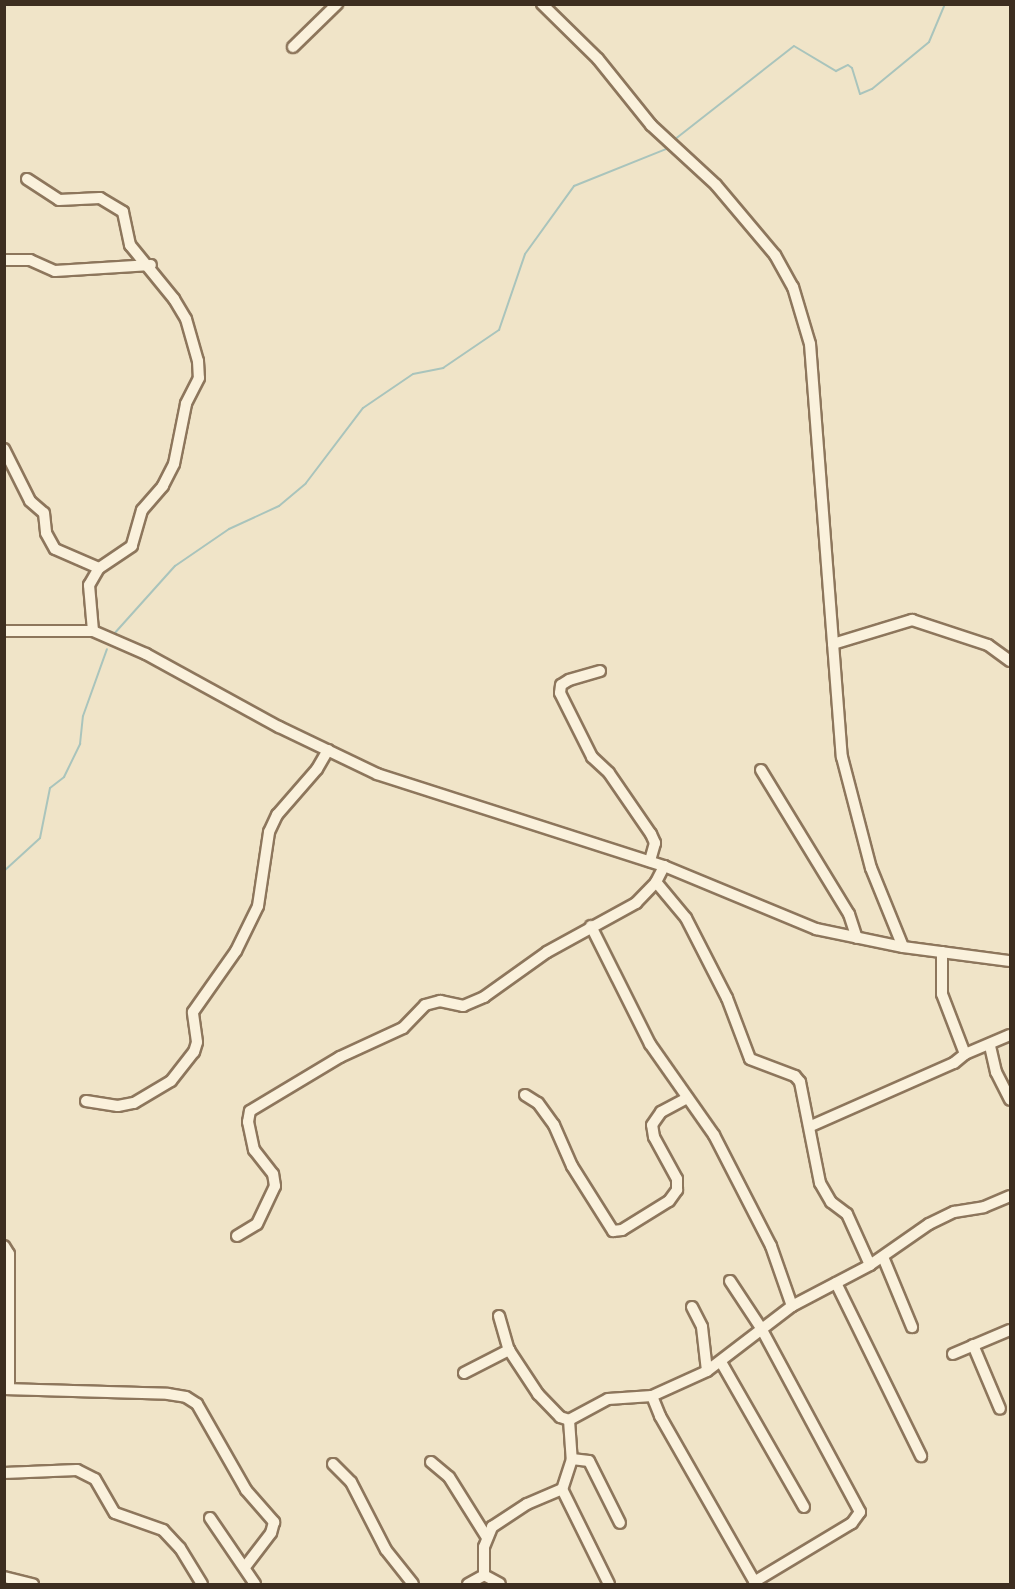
<!DOCTYPE html>
<html>
<head>
<meta charset="utf-8">
<style>
	body { margin:0 }
	#map { position:relative; width:1015px; height:1589px; overflow:hidden; background:#f0e4c8; font-family:"IBM Plex Serif",serif }
	div>[style] { position:absolute }
	.stream>* { height:2px; margin:-1px; padding:0 1px; transform-origin:1px; border-radius:1px; background:#a9c4bc }
	.roads { filter:drop-shadow(2px 0 #8d765c) drop-shadow(-2px 0 #8d765c) drop-shadow(0 2px #8d765c) drop-shadow(0 -2px #8d765c) }
	.minor>* { height:10px; margin:-5px; padding:0 5px; transform-origin:5px; border-radius:5px; background:#faf1dc }
	span { translate:-50% -50%; white-space:nowrap; text-align:center; line-height:1.15; -webkit-text-stroke:4.5px #f7eed8; paint-order:stroke }
	.frame { position:absolute; inset:0; border:6px solid #3d2e20; pointer-events:none }
</style>
</head>
<body>
<div id="map">
	<div class="stream">
		<div style="left:674px;top:140px;width:152px;rotate:-38.1deg"></div>
		<div style="left:794px;top:46px;width:49px;rotate:30.8deg"></div>
		<div style="left:836px;top:71px;width:13px;rotate:-27deg"></div>
		<div style="left:848px;top:65px;width:5px;rotate:37deg"></div>
		<div style="left:852px;top:68px;width:27px;rotate:73deg"></div>
		<div style="left:860px;top:94px;width:13px;rotate:-23deg"></div>
		<div style="left:872px;top:89px;width:74px;rotate:-39.5deg"></div>
		<div style="left:929px;top:42px;width:41px;rotate:-67.2deg"></div>
		<div style="left:113px;top:635px;width:93px;rotate:-48.1deg"></div>
		<div style="left:175px;top:566px;width:65px;rotate:-34.4deg"></div>
		<div style="left:229px;top:529px;width:55px;rotate:-24.7deg"></div>
		<div style="left:279px;top:506px;width:35px;rotate:-40deg"></div>
		<div style="left:306px;top:483px;width:94px;rotate:-52.8deg"></div>
		<div style="left:363px;top:408px;width:60px;rotate:-34.2deg"></div>
		<div style="left:413px;top:374px;width:31px;rotate:-11deg"></div>
		<div style="left:443px;top:368px;width:68px;rotate:-34.2deg"></div>
		<div style="left:499px;top:330px;width:80px;rotate:-71.1deg"></div>
		<div style="left:525px;top:254px;width:84px;rotate:-54.2deg"></div>
		<div style="left:574px;top:186px;width:99px;rotate:-21.9deg"></div>
		<div style="left:4px;top:871px;width:49px;rotate:-42.5deg"></div>
		<div style="left:40px;top:838px;width:51px;rotate:-78.7deg"></div>
		<div style="left:50px;top:788px;width:18px;rotate:-38deg"></div>
		<div style="left:64px;top:777px;width:37px;rotate:-64deg"></div>
		<div style="left:80px;top:744px;width:28px;rotate:-84deg"></div>
		<div style="left:83px;top:716px;width:71px;rotate:-70.3deg"></div>
	</div>
	<div class="roads">
		<div class="minor">
			<div style="left:542px;top:4px;width:78px;rotate:44.5deg"></div>
			<div style="left:598px;top:59px;width:85px;rotate:51.2deg"></div>
			<div style="left:651px;top:125px;width:88px;rotate:42.7deg"></div>
			<div style="left:716px;top:185px;width:92px;rotate:49.9deg"></div>
			<div style="left:775px;top:255px;width:37px;rotate:61deg"></div>
			<div style="left:793px;top:287px;width:59px;rotate:73.4deg"></div>
			<div style="left:810px;top:344px;width:414px;rotate:85.6deg"></div>
			<div style="left:842px;top:757px;width:115px;rotate:75.4deg"></div>
			<div style="left:871px;top:868px;width:85px;rotate:67.9deg"></div>
			<div style="left:293px;top:47px;width:62px;rotate:-44.3deg"></div>
			<div style="left:27px;top:179px;width:38px;rotate:33deg"></div>
			<div style="left:59px;top:200px;width:41px;rotate:-2.8deg"></div>
			<div style="left:100px;top:198px;width:27px;rotate:31deg"></div>
			<div style="left:123px;top:212px;width:34px;rotate:78deg"></div>
			<div style="left:130px;top:245px;width:70px;rotate:50.8deg"></div>
			<div style="left:174px;top:299px;width:23px;rotate:59deg"></div>
			<div style="left:186px;top:319px;width:44px;rotate:74.1deg"></div>
			<div style="left:198px;top:361px;width:17px;rotate:87deg"></div>
			<div style="left:199px;top:378px;width:29px;rotate:117deg"></div>
			<div style="left:186px;top:404px;width:61px;rotate:101.3deg"></div>
			<div style="left:174px;top:464px;width:25px;rotate:117deg"></div>
			<div style="left:163px;top:486px;width:32px;rotate:131deg"></div>
			<div style="left:142px;top:510px;width:37px;rotate:106deg"></div>
			<div style="left:132px;top:546px;width:40px;rotate:146deg"></div>
			<div style="left:99px;top:568px;width:20px;rotate:120deg"></div>
			<div style="left:89px;top:585px;width:46px;rotate:85deg"></div>
			<div style="left:4px;top:260px;width:26px"></div>
			<div style="left:30px;top:260px;width:27px;rotate:24deg"></div>
			<div style="left:55px;top:271px;width:96px;rotate:-3.6deg"></div>
			<div style="left:4px;top:449px;width:58px;rotate:63.4deg"></div>
			<div style="left:30px;top:501px;width:18px;rotate:41deg"></div>
			<div style="left:44px;top:513px;width:20px;rotate:84deg"></div>
			<div style="left:46px;top:533px;width:18px;rotate:61deg"></div>
			<div style="left:55px;top:549px;width:48px;rotate:23.4deg"></div>
			<div style="left:4px;top:631px;width:89px"></div>
			<div style="left:93px;top:631px;width:58px;rotate:23.5deg"></div>
			<div style="left:146px;top:654px;width:152px;rotate:28.8deg"></div>
			<div style="left:279px;top:727px;width:109px;rotate:25.6deg"></div>
			<div style="left:377px;top:774px;width:301px;rotate:17.8deg"></div>
			<div style="left:664px;top:866px;width:165px;rotate:22.5deg"></div>
			<div style="left:816px;top:929px;width:89px;rotate:11.7deg"></div>
			<div style="left:903px;top:947px;width:108px;rotate:7.5deg"></div>
			<div style="left:833px;top:644px;width:83px;rotate:-16.9deg"></div>
			<div style="left:912px;top:620px;width:80px;rotate:18.2deg"></div>
			<div style="left:988px;top:645px;width:27px;rotate:36deg"></div>
			<div style="left:600px;top:671px;width:32px;rotate:164deg"></div>
			<div style="left:569px;top:680px;width:9px;rotate:148deg"></div>
			<div style="left:561px;top:685px;width:8px;rotate:97deg"></div>
			<div style="left:560px;top:693px;width:72px;rotate:63.4deg"></div>
			<div style="left:592px;top:757px;width:23px;rotate:43deg"></div>
			<div style="left:609px;top:773px;width:74px;rotate:55.5deg"></div>
			<div style="left:651px;top:834px;width:10px;rotate:66deg"></div>
			<div style="left:655px;top:843px;width:19px;rotate:106deg"></div>
			<div style="left:761px;top:770px;width:169px;rotate:58.6deg"></div>
			<div style="left:849px;top:914px;width:25px;rotate:72deg"></div>
			<div style="left:656px;top:882px;width:47px;rotate:50.2deg"></div>
			<div style="left:686px;top:918px;width:90px;rotate:62.9deg"></div>
			<div style="left:727px;top:998px;width:65px;rotate:69.3deg"></div>
			<div style="left:750px;top:1059px;width:48px;rotate:20.7deg"></div>
			<div style="left:795px;top:1076px;width:8px;rotate:50deg"></div>
			<div style="left:800px;top:1082px;width:103px;rotate:78.8deg"></div>
			<div style="left:820px;top:1183px;width:22px;rotate:60deg"></div>
			<div style="left:831px;top:1202px;width:20px;rotate:37deg"></div>
			<div style="left:847px;top:1214px;width:56px;rotate:65.7deg"></div>
			<div style="left:990px;top:1046px;width:27px;rotate:77deg"></div>
			<div style="left:996px;top:1072px;width:31px;rotate:63deg"></div>
			<div style="left:965px;top:1054px;width:49px;rotate:-22.9deg"></div>
			<div style="left:525px;top:1095px;width:15px;rotate:32deg"></div>
			<div style="left:538px;top:1103px;width:27px;rotate:54deg"></div>
			<div style="left:554px;top:1125px;width:45px;rotate:66.3deg"></div>
			<div style="left:572px;top:1166px;width:77px;rotate:57.8deg"></div>
			<div style="left:613px;top:1231px;width:9px;rotate:-6deg"></div>
			<div style="left:622px;top:1230px;width:55px;rotate:-31.7deg"></div>
			<div style="left:669px;top:1201px;width:14px;rotate:-54deg"></div>
			<div style="left:677px;top:1190px;width:11px;rotate:-90deg"></div>
			<div style="left:677px;top:1179px;width:48px;rotate:-118.7deg"></div>
			<div style="left:654px;top:1137px;width:12px;rotate:-99deg"></div>
			<div style="left:652px;top:1125px;width:16px;rotate:-55deg"></div>
			<div style="left:661px;top:1112px;width:30px;rotate:-28deg"></div>
			<div style="left:86px;top:1101px;width:32px;rotate:9deg"></div>
			<div style="left:118px;top:1106px;width:16px;rotate:-11deg"></div>
			<div style="left:134px;top:1103px;width:43px;rotate:-30.7deg"></div>
			<div style="left:171px;top:1081px;width:37px;rotate:-52deg"></div>
			<div style="left:194px;top:1052px;width:10px;rotate:-73deg"></div>
			<div style="left:197px;top:1042px;width:30px;rotate:-98deg"></div>
			<div style="left:193px;top:1012px;width:75px;rotate:-54.8deg"></div>
			<div style="left:236px;top:951px;width:50px;rotate:-63.9deg"></div>
			<div style="left:258px;top:906px;width:75px;rotate:-81.5deg"></div>
			<div style="left:269px;top:832px;width:19px;rotate:-65deg"></div>
			<div style="left:277px;top:815px;width:61px;rotate:-49deg"></div>
			<div style="left:317px;top:769px;width:22px;rotate:-60deg"></div>
			<div style="left:811px;top:1126px;width:156px;rotate:-23.8deg"></div>
			<div style="left:954px;top:1063px;width:14px;rotate:-39deg"></div>
			<div style="left:965px;top:1054px;width:64px;rotate:-111deg"></div>
			<div style="left:942px;top:994px;width:42px;rotate:-90deg"></div>
			<div style="left:237px;top:1236px;width:23px;rotate:-31deg"></div>
			<div style="left:257px;top:1224px;width:42px;rotate:-64.7deg"></div>
			<div style="left:275px;top:1186px;width:12px;rotate:-99deg"></div>
			<div style="left:273px;top:1174px;width:31px;rotate:-128deg"></div>
			<div style="left:254px;top:1150px;width:29px;rotate:-102deg"></div>
			<div style="left:248px;top:1122px;width:11px;rotate:-80deg"></div>
			<div style="left:250px;top:1111px;width:105px;rotate:-31deg"></div>
			<div style="left:340px;top:1057px;width:69px;rotate:-24.7deg"></div>
			<div style="left:403px;top:1028px;width:32px;rotate:-46deg"></div>
			<div style="left:425px;top:1005px;width:16px;rotate:-15deg"></div>
			<div style="left:440px;top:1001px;width:24px;rotate:12deg"></div>
			<div style="left:463px;top:1006px;width:23px;rotate:-23deg"></div>
			<div style="left:484px;top:997px;width:77px;rotate:-35.5deg"></div>
			<div style="left:547px;top:952px;width:102px;rotate:-28.8deg"></div>
			<div style="left:636px;top:903px;width:29px;rotate:-46deg"></div>
			<div style="left:656px;top:882px;width:18px;rotate:-63deg"></div>
			<div style="left:4px;top:1246px;width:9px;rotate:58deg"></div>
			<div style="left:9px;top:1254px;width:135px;rotate:90deg"></div>
			<div style="left:883px;top:1257px;width:76px;rotate:67.5deg"></div>
			<div style="left:730px;top:1281px;width:56px;rotate:56.6deg"></div>
			<div style="left:761px;top:1328px;width:209px;rotate:61.7deg"></div>
			<div style="left:860px;top:1512px;width:14px;rotate:126deg"></div>
			<div style="left:852px;top:1523px;width:114px;rotate:149deg"></div>
			<div style="left:836px;top:1283px;width:193px;rotate:63.8deg"></div>
			<div style="left:792px;top:1306px;width:88px;rotate:-27.7deg"></div>
			<div style="left:870px;top:1265px;width:72px;rotate:-34.8deg"></div>
			<div style="left:929px;top:1224px;width:28px;rotate:-26deg"></div>
			<div style="left:954px;top:1212px;width:30px;rotate:-9deg"></div>
			<div style="left:984px;top:1207px;width:28px;rotate:-23deg"></div>
			<div style="left:692px;top:1307px;width:22px;rotate:63deg"></div>
			<div style="left:702px;top:1327px;width:44px;rotate:83.5deg"></div>
			<div style="left:499px;top:1316px;width:35px;rotate:74deg"></div>
			<div style="left:973px;top:1345px;width:69px;rotate:67.1deg"></div>
			<div style="left:953px;top:1354px;width:62px;rotate:-22.8deg"></div>
			<div style="left:721px;top:1362px;width:167px;rotate:60.2deg"></div>
			<div style="left:464px;top:1373px;width:51px;rotate:-27.1deg"></div>
			<div style="left:509px;top:1350px;width:53px;rotate:56.6deg"></div>
			<div style="left:538px;top:1394px;width:32px;rotate:46deg"></div>
			<div style="left:560px;top:1417px;width:9px;rotate:18deg"></div>
			<div style="left:4px;top:1389px;width:164px;rotate:1.7deg"></div>
			<div style="left:168px;top:1394px;width:18px;rotate:9deg"></div>
			<div style="left:186px;top:1397px;width:13px;rotate:32deg"></div>
			<div style="left:197px;top:1404px;width:99px;rotate:60.3deg"></div>
			<div style="left:246px;top:1490px;width:43px;rotate:48.8deg"></div>
			<div style="left:274px;top:1522px;width:11px;rotate:105deg"></div>
			<div style="left:271px;top:1533px;width:43px;rotate:127.4deg"></div>
			<div style="left:652px;top:1396px;width:22px;rotate:68deg"></div>
			<div style="left:660px;top:1416px;width:193px;rotate:60.3deg"></div>
			<div style="left:569px;top:1420px;width:44px;rotate:-28.3deg"></div>
			<div style="left:608px;top:1399px;width:44px;rotate:-3.9deg"></div>
			<div style="left:652px;top:1396px;width:60px;rotate:-24.4deg"></div>
			<div style="left:707px;top:1371px;width:107px;rotate:-37.4deg"></div>
			<div style="left:792px;top:1306px;width:64px;rotate:-109.3deg"></div>
			<div style="left:771px;top:1246px;width:125px;rotate:-117.2deg"></div>
			<div style="left:714px;top:1135px;width:111px;rotate:-125.1deg"></div>
			<div style="left:650px;top:1044px;width:132px;rotate:-116.6deg"></div>
			<div style="left:569px;top:1420px;width:39px;rotate:86deg"></div>
			<div style="left:572px;top:1459px;width:32px;rotate:108deg"></div>
			<div style="left:562px;top:1489px;width:106px;rotate:63.7deg"></div>
			<div style="left:572px;top:1459px;width:17px;rotate:7deg"></div>
			<div style="left:589px;top:1461px;width:69px;rotate:63.4deg"></div>
			<div style="left:431px;top:1462px;width:23px;rotate:40deg"></div>
			<div style="left:449px;top:1477px;width:70px;rotate:57.9deg"></div>
			<div style="left:333px;top:1464px;width:25px;rotate:45deg"></div>
			<div style="left:351px;top:1482px;width:76px;rotate:62.8deg"></div>
			<div style="left:386px;top:1550px;width:43px;rotate:51.5deg"></div>
			<div style="left:4px;top:1473px;width:73px;rotate:-2.4deg"></div>
			<div style="left:77px;top:1470px;width:20px;rotate:27deg"></div>
			<div style="left:95px;top:1479px;width:39px;rotate:60deg"></div>
			<div style="left:115px;top:1513px;width:51px;rotate:19.5deg"></div>
			<div style="left:163px;top:1530px;width:25px;rotate:47deg"></div>
			<div style="left:180px;top:1548px;width:42px;rotate:58.6deg"></div>
			<div style="left:210px;top:1518px;width:80px;rotate:55.7deg"></div>
			<div style="left:484px;top:1575px;width:18px;rotate:29deg"></div>
			<div style="left:4px;top:1577px;width:30px;rotate:14deg"></div>
			<div style="left:468px;top:1584px;width:18px;rotate:-29deg"></div>
			<div style="left:484px;top:1575px;width:28px;rotate:-90deg"></div>
			<div style="left:484px;top:1547px;width:22px;rotate:-68deg"></div>
			<div style="left:492px;top:1527px;width:42px;rotate:-33.3deg"></div>
			<div style="left:527px;top:1504px;width:38px;rotate:-23deg"></div>
		</div>
	</div>
	<div class="frame"></div>
</div>
</body>
</html>
